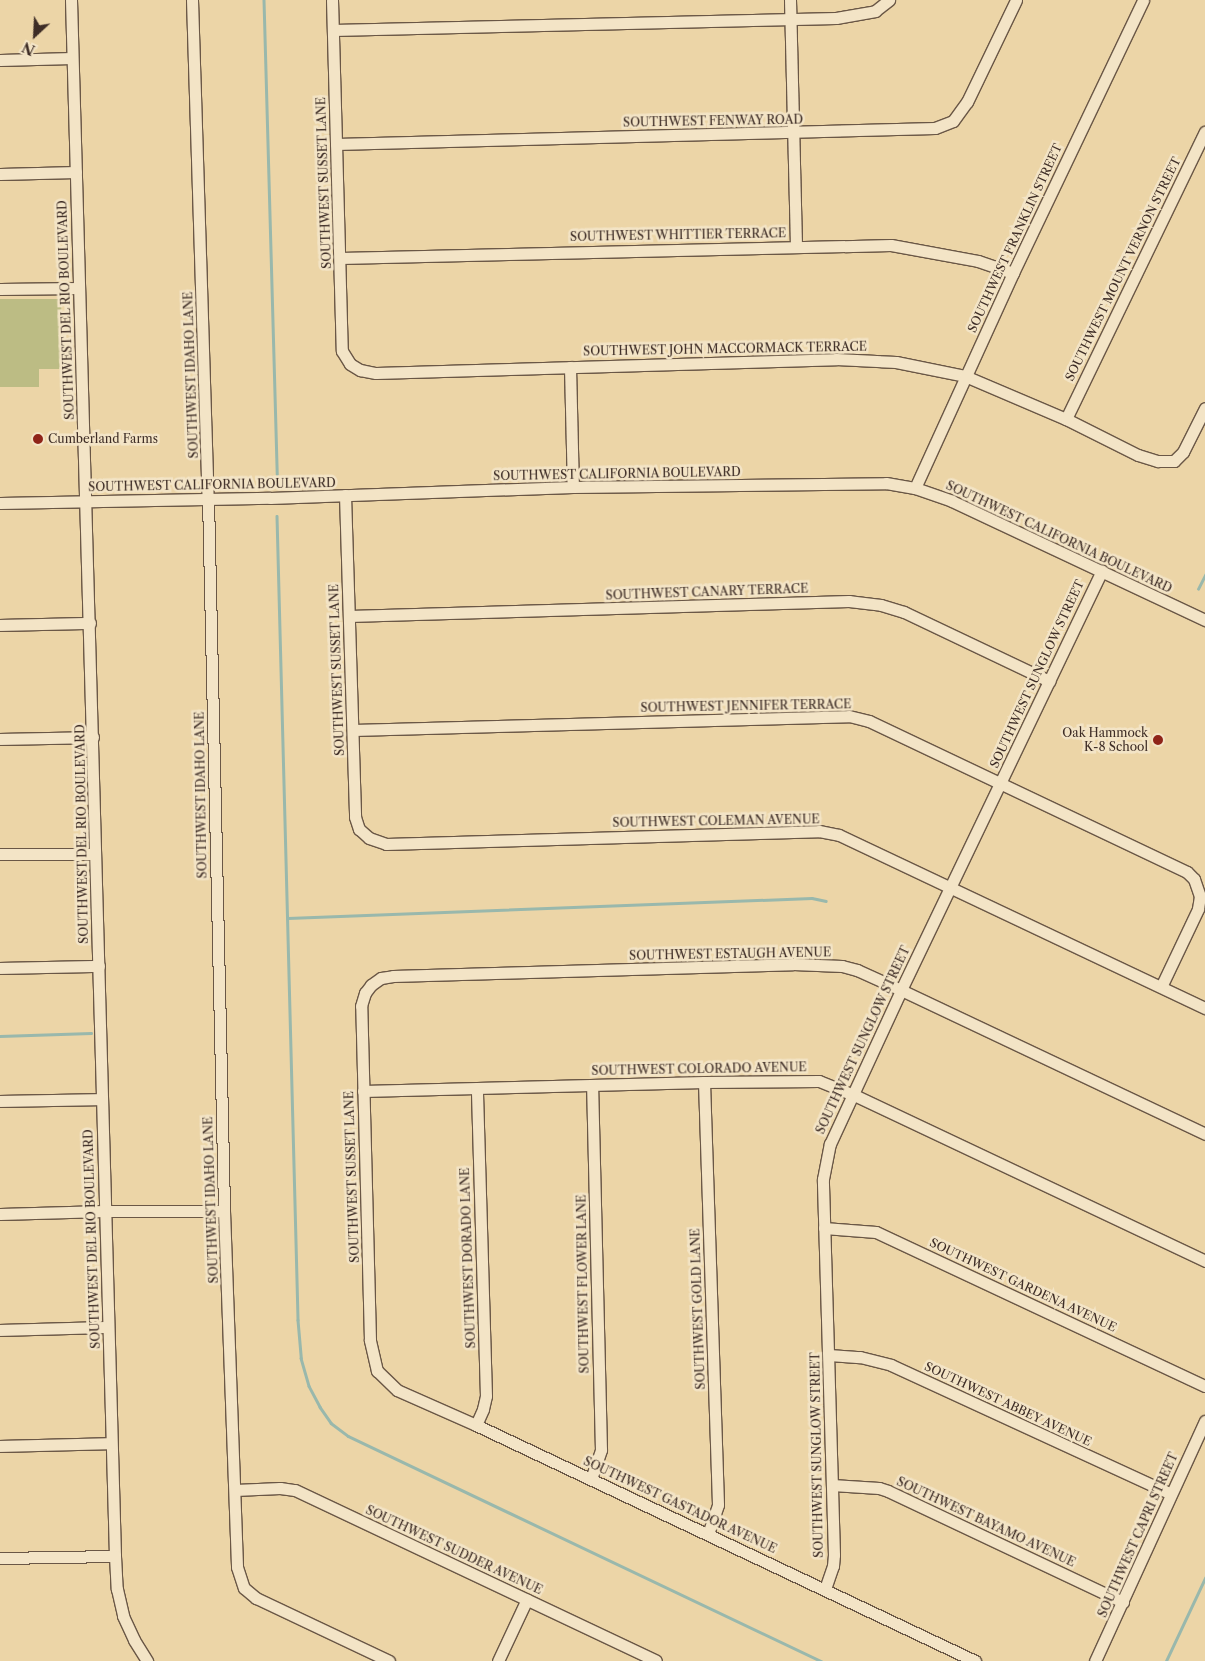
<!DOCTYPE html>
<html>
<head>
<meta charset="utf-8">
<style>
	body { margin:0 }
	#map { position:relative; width:1205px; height:1661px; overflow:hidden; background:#ecd5a7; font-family:"Libre Caslon Text",serif }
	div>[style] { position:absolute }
	.green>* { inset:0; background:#bcbc84 }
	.stream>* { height:2.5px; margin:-1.25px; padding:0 1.25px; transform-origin:1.25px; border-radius:1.25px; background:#99b8ac }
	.roads { filter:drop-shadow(1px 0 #6a5746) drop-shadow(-1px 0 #6a5746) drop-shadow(0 1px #6a5746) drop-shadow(0 -1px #6a5746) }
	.minor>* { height:11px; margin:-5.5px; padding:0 5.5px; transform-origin:5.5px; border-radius:5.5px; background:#f3e4c6 }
	.dots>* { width:14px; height:14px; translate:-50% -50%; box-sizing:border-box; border:2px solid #f3e4c6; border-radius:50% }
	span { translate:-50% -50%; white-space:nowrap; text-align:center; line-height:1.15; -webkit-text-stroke:5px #f3e4c6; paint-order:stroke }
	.street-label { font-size:12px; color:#3e2d26 }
	.poi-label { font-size:12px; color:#3e2d26 }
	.left { translate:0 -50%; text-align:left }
	.right { translate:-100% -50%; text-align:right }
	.north { position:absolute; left:10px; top:10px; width:50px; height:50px; -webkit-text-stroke:4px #f3e4c6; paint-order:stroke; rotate:205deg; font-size:14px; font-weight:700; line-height:20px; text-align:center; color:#3e2d26 }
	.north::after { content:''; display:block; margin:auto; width:18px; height:22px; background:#3e2d26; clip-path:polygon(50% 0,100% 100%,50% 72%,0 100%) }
</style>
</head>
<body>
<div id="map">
	<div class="green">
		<div style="clip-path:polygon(0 299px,61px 299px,63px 369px,39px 369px,39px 387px,0 387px)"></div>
	</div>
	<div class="stream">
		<div style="left:264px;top:0;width:474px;rotate:88.4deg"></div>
		<div style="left:277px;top:516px;width:804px;rotate:88.5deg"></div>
		<div style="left:298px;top:1320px;width:38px;rotate:85deg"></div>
		<div style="left:301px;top:1358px;width:29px;rotate:74deg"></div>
		<div style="left:309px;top:1386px;width:24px;rotate:62deg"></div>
		<div style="left:320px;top:1407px;width:19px;rotate:55deg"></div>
		<div style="left:331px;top:1423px;width:21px;rotate:37deg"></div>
		<div style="left:348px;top:1436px;width:524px;rotate:25.44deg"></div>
		<div style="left:1198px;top:589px;width:16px;rotate:-63deg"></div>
		<div style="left:288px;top:918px;width:524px;rotate:-2.19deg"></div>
		<div style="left:812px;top:898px;width:14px;rotate:12deg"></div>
		<div style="left:0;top:1036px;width:91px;rotate:-1.9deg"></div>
		<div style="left:1166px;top:1661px;width:92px;rotate:-64.8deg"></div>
	</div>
	<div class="roads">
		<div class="minor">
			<div style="left:71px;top:0;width:1557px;rotate:88.38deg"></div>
			<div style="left:115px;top:1556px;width:33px;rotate:87deg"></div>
			<div style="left:117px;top:1589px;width:28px;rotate:77deg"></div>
			<div style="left:123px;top:1616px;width:26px;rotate:65deg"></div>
			<div style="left:134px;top:1640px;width:25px;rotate:58deg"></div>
			<div style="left:192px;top:0;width:498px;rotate:88.2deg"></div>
			<div style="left:208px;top:498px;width:713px;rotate:88.71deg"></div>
			<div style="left:224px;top:1211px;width:356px;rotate:87.9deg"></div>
			<div style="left:237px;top:1567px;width:22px;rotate:72deg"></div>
			<div style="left:244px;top:1588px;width:16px;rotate:40deg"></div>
			<div style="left:256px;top:1598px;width:147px;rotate:25.3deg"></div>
			<div style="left:332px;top:0;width:351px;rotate:88.4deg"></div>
			<div style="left:342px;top:351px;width:15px;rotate:58deg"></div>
			<div style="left:350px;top:364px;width:12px;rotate:31deg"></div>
			<div style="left:360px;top:370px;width:16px;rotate:11deg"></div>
			<div style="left:376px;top:373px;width:460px;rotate:-1.7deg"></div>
			<div style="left:836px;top:359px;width:60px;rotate:2.9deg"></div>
			<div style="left:896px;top:362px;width:70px;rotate:11.5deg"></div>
			<div style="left:965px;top:376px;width:110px;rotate:23.1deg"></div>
			<div style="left:1066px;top:419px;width:80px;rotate:26.6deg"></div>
			<div style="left:1138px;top:455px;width:21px;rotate:17deg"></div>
			<div style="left:1158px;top:461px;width:16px"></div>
			<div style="left:1174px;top:461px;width:13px;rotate:-45deg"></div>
			<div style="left:1183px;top:452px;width:49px;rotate:-63.4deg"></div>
			<div style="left:790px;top:0;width:246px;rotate:88.6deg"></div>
			<div style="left:333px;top:30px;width:503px;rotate:-1.37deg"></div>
			<div style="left:836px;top:18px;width:40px;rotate:-10deg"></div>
			<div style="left:875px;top:11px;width:18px;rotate:-38deg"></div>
			<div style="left:0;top:60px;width:72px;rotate:-1.6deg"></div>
			<div style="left:336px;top:144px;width:599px;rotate:-1.53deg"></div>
			<div style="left:935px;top:128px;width:19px;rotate:-21deg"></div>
			<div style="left:953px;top:121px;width:24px;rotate:-54deg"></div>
			<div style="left:967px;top:102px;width:113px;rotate:-64.3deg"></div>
			<div style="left:0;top:174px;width:76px;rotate:-1.5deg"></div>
			<div style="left:340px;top:258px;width:551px;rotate:-1.35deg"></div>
			<div style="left:891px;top:245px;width:88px;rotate:10.4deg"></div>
			<div style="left:978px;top:261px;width:37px;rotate:19deg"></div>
			<div style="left:0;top:289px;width:78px;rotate:-0.7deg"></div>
			<div style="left:570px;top:367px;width:120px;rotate:88.6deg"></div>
			<div style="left:1066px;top:419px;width:319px;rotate:-64.2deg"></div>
			<div style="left:915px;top:488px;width:236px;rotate:-65.5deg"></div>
			<div style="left:1013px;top:273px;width:302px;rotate:-64.5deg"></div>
			<div style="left:345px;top:495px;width:322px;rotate:88.2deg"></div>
			<div style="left:355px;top:817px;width:13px;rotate:72deg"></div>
			<div style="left:359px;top:829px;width:13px;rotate:42deg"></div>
			<div style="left:369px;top:838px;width:18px;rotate:19deg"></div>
			<div style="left:386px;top:844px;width:433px;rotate:-1.7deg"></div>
			<div style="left:819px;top:831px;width:20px;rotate:11deg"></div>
			<div style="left:839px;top:835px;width:405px;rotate:25.3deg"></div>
			<div style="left:0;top:503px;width:270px;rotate:-1.1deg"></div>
			<div style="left:270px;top:498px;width:303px;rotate:-2.1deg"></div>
			<div style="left:573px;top:487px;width:313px;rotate:-0.7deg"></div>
			<div style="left:886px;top:483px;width:29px;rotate:10deg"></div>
			<div style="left:915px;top:488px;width:39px;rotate:19deg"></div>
			<div style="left:952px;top:501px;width:280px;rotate:25.2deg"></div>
			<div style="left:349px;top:616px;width:500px;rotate:-1.72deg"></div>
			<div style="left:849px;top:601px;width:32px;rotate:7deg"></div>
			<div style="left:881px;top:605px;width:24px;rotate:17deg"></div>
			<div style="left:904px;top:612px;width:161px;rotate:25.4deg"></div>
			<div style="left:0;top:625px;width:90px;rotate:-1.3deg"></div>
			<div style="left:353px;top:730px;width:496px;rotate:-1.6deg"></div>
			<div style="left:849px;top:716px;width:21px;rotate:14deg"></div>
			<div style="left:869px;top:721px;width:352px;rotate:25.4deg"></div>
			<div style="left:1187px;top:872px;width:10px;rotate:45deg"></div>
			<div style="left:1194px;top:879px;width:18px;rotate:71deg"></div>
			<div style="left:1200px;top:896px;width:13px;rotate:99deg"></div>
			<div style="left:1198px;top:909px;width:86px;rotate:115.4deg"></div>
			<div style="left:0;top:739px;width:93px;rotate:-1.2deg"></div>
			<div style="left:0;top:854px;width:94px"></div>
			<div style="left:0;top:968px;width:99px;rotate:-1.2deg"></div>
			<div style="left:704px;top:1082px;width:423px;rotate:88.1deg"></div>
			<div style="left:718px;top:1505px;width:31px;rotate:109deg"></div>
			<div style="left:363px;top:1091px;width:341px;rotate:-1.5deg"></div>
			<div style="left:704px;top:1082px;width:115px;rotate:-0.5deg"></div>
			<div style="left:819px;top:1081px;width:35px;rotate:22deg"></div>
			<div style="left:852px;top:1094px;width:391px;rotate:25.3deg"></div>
			<div style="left:0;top:1101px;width:101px;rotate:-1.1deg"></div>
			<div style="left:0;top:1214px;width:104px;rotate:-1.7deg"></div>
			<div style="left:104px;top:1211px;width:120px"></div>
			<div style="left:824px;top:1228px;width:52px;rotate:4.4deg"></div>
			<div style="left:876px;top:1232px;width:363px;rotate:25.1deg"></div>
			<div style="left:0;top:1330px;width:108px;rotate:-1.6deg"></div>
			<div style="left:829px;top:1355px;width:31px;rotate:4deg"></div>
			<div style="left:860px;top:1357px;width:32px;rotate:14deg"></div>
			<div style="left:891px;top:1365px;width:308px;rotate:24.7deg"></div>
			<div style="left:476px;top:1425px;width:17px;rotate:-66deg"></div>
			<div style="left:483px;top:1409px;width:13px;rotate:-77deg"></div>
			<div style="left:486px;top:1396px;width:308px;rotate:-91.7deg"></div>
			<div style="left:0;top:1446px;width:111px;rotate:-1.5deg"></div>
			<div style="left:591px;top:1479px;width:31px;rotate:-71deg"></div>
			<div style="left:601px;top:1450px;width:365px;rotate:-91.4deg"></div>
			<div style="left:832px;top:1485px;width:47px;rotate:3.7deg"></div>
			<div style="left:879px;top:1488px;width:9px;rotate:18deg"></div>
			<div style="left:888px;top:1491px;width:260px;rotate:25.3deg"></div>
			<div style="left:235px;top:1490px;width:45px;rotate:-2.5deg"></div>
			<div style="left:280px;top:1488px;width:15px;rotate:8deg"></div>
			<div style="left:295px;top:1490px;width:399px;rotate:25.3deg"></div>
			<div style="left:0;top:1558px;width:115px;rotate:-1deg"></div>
			<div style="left:825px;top:1589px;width:24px;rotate:-71deg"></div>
			<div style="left:833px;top:1566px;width:11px;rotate:-85deg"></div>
			<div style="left:834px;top:1555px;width:376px;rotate:-91.7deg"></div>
			<div style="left:823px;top:1179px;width:36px;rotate:-79deg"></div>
			<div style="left:830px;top:1144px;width:170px;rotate:-65.2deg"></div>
			<div style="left:901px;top:990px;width:465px;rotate:-64.4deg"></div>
			<div style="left:498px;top:1661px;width:68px;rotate:-64.9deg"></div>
			<div style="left:975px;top:1661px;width:552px;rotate:-154.69deg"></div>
			<div style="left:476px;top:1425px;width:86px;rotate:-156.1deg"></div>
			<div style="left:397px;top:1390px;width:28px;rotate:-136deg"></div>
			<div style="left:377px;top:1371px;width:32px;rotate:-103deg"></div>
			<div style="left:370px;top:1340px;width:334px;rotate:-91.5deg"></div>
			<div style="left:361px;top:1006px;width:14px;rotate:-73deg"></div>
			<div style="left:365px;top:993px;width:10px;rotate:-53deg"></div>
			<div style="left:371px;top:985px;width:12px;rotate:-35deg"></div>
			<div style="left:381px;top:978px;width:12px;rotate:-9deg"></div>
			<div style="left:393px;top:976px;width:400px;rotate:-1.7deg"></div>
			<div style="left:793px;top:964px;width:49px;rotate:2.3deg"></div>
			<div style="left:842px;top:966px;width:16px;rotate:15deg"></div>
			<div style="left:857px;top:970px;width:48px;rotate:24.4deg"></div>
			<div style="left:901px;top:990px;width:336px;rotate:25.3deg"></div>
			<div style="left:1095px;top:1661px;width:264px;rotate:-65.4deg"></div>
		</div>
	</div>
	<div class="dots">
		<div style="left:38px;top:439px;background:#8f2418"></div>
		<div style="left:1158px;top:740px;background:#8f2418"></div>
	</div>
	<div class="street-label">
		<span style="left:713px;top:121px;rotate:-1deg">SOUTHWEST FENWAY ROAD</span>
		<span style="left:324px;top:183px;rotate:-92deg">SOUTHWEST SUSSET LANE</span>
		<span style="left:678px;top:235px;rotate:-1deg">SOUTHWEST WHITTIER TERRACE</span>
		<span style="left:1015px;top:238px;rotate:-65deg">SOUTHWEST FRANKLIN STREET</span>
		<span style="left:1123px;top:269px;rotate:-64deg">SOUTHWEST MOUNT VERNON STREET</span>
		<span style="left:66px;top:310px;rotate:-92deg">SOUTHWEST DEL RIO BOULEVARD</span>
		<span style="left:725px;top:349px;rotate:-1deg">SOUTHWEST JOHN MACCORMACK TERRACE</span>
		<span style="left:191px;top:375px;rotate:-92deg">SOUTHWEST IDAHO LANE</span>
		<span style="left:617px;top:474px;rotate:-1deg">SOUTHWEST CALIFORNIA BOULEVARD</span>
		<span style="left:212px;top:485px;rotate:-1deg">SOUTHWEST CALIFORNIA BOULEVARD</span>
		<span style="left:1059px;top:537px;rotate:25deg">SOUTHWEST CALIFORNIA BOULEVARD</span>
		<span style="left:707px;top:592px;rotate:-2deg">SOUTHWEST CANARY TERRACE</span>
		<span style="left:337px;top:670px;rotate:-92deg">SOUTHWEST SUSSET LANE</span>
		<span style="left:1037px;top:674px;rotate:-65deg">SOUTHWEST SUNGLOW STREET</span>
		<span style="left:746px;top:706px;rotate:-1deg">SOUTHWEST JENNIFER TERRACE</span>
		<span style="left:201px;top:795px;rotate:-91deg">SOUTHWEST IDAHO LANE</span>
		<span style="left:716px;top:821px;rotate:-1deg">SOUTHWEST COLEMAN AVENUE</span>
		<span style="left:82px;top:834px;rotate:-91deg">SOUTHWEST DEL RIO BOULEVARD</span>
		<span style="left:730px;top:954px;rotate:-1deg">SOUTHWEST ESTAUGH AVENUE</span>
		<span style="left:863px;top:1040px;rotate:-65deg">SOUTHWEST SUNGLOW STREET</span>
		<span style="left:699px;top:1069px;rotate:-1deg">SOUTHWEST COLORADO AVENUE</span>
		<span style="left:352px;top:1177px;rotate:-92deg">SOUTHWEST SUSSET LANE</span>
		<span style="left:211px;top:1200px;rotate:-92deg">SOUTHWEST IDAHO LANE</span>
		<span style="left:92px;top:1239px;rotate:-92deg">SOUTHWEST DEL RIO BOULEVARD</span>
		<span style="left:468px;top:1258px;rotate:-92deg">SOUTHWEST DORADO LANE</span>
		<span style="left:583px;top:1284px;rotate:-91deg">SOUTHWEST FLOWER LANE</span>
		<span style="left:1023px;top:1285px;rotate:25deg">SOUTHWEST GARDENA AVENUE</span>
		<span style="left:698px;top:1309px;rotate:-92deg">SOUTHWEST GOLD LANE</span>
		<span style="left:1008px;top:1404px;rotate:25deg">SOUTHWEST ABBEY AVENUE</span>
		<span style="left:817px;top:1455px;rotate:-91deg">SOUTHWEST SUNGLOW STREET</span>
		<span style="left:680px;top:1505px;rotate:25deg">SOUTHWEST GASTADOR AVENUE</span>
		<span style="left:986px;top:1522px;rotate:25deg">SOUTHWEST BAYAMO AVENUE</span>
		<span style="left:1138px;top:1535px;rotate:-66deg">SOUTHWEST CAPRI STREET</span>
		<span style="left:454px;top:1550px;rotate:25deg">SOUTHWEST SUDDER AVENUE</span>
	</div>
	<div class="poi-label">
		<span class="left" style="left:48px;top:439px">Cumberland Farms</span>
		<span class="right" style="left:1148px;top:740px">Oak Hammock<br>K-8 School</span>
	</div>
	<div class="north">N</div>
</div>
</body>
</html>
